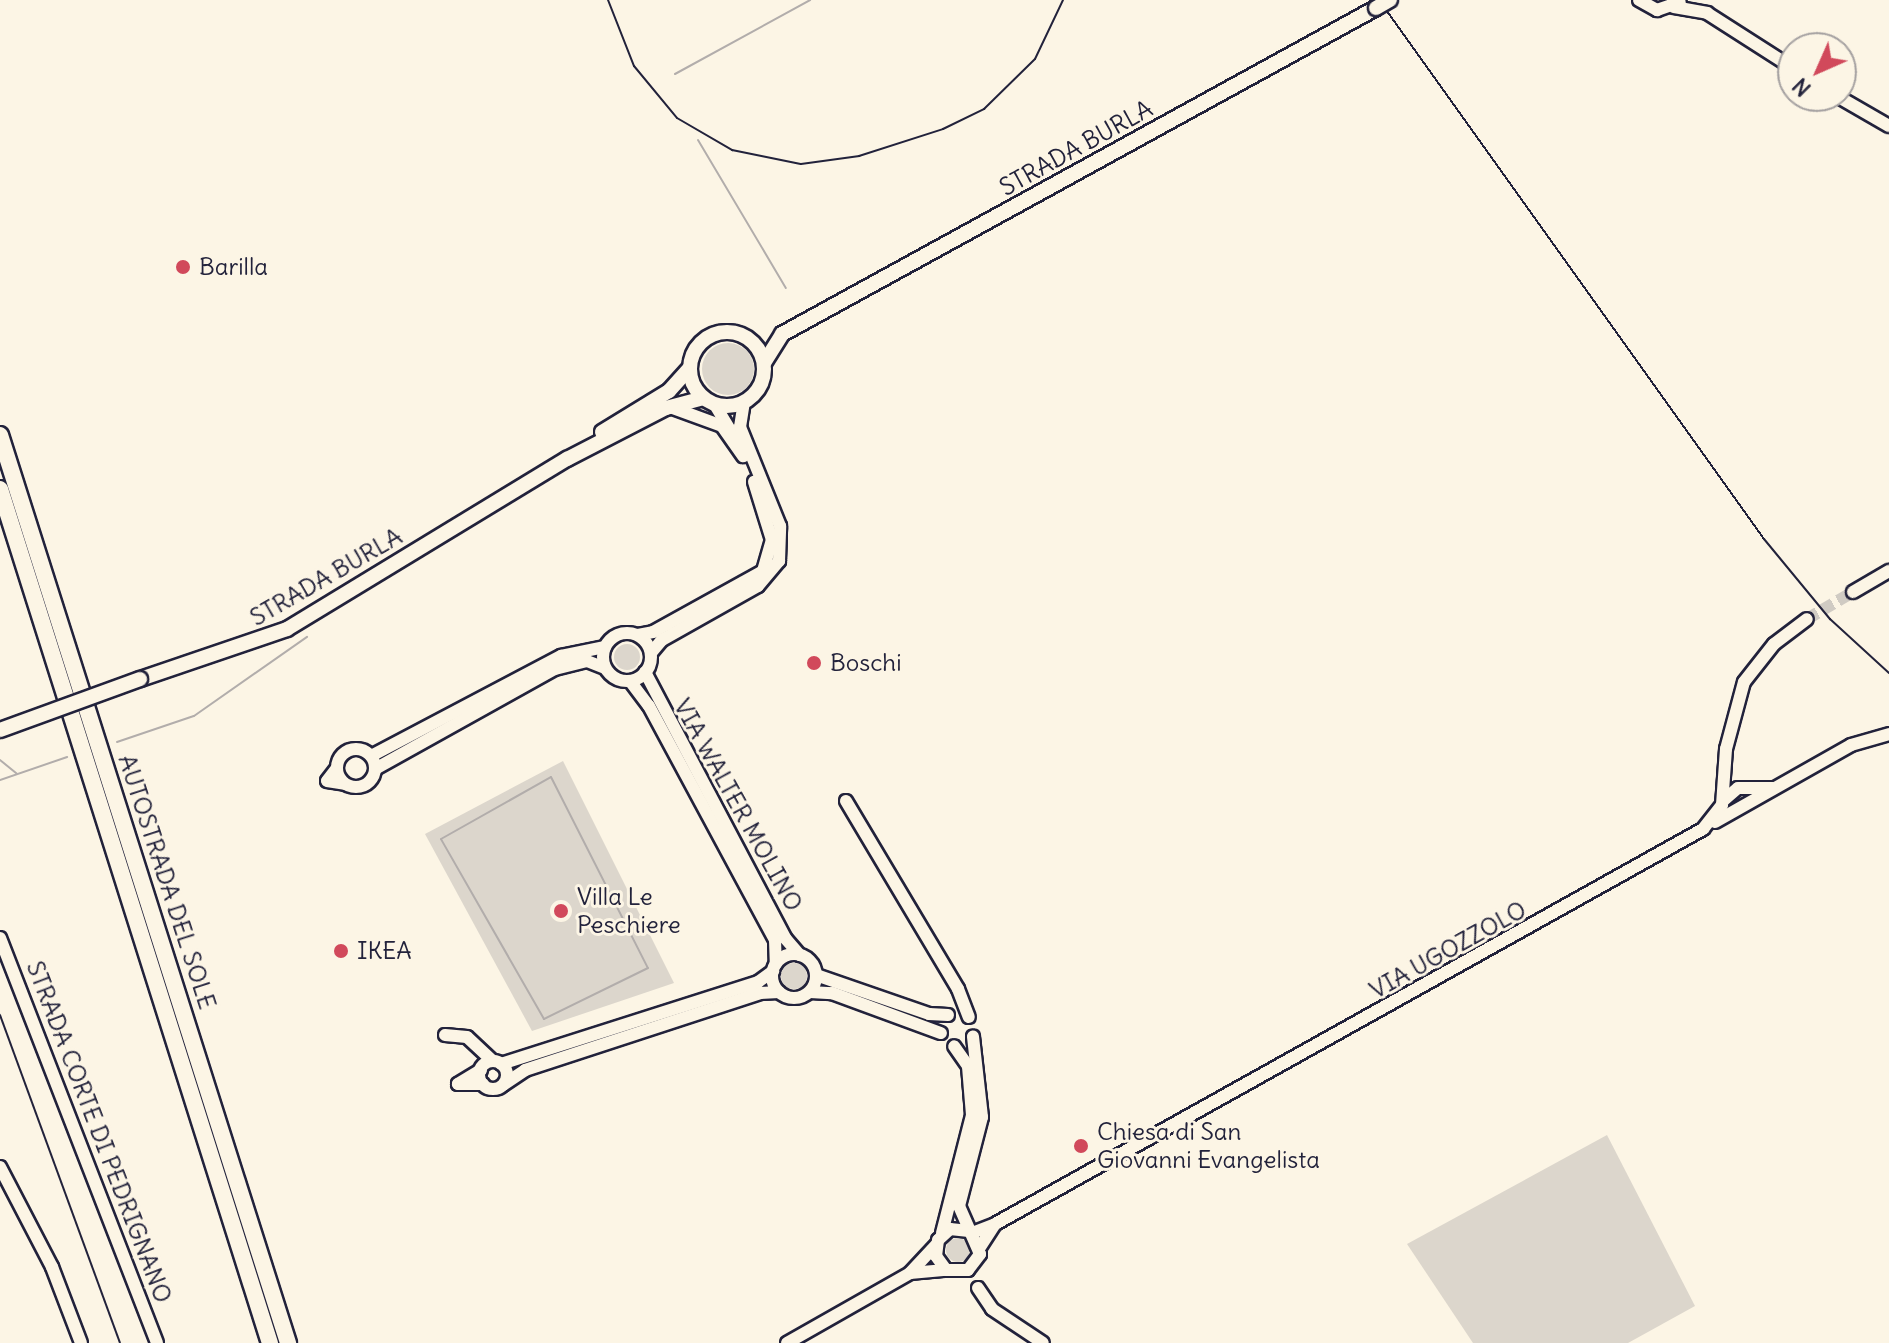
<!DOCTYPE html>
<html>
<head>
<meta charset="utf-8">
<style>
	body { margin:0 }
	#map { position:relative; width:1889px; height:1343px; overflow:hidden; background:#fcf5e5; font-family:Delius,sans-serif }
	div>[style] { position:absolute }
	.green>* { inset:0; background:#dcd6cc }
	.round { border-radius:50% }
	.stream>* { height:2px; margin:-1px; padding:0 1px; transform-origin:1px; border-radius:1px; background:#b2adab }
	.minor-tunnel>* { height:12px; margin-top:-6px; transform-origin:0; background:repeating-linear-gradient(90deg,#d0cbc3 0 12px,transparent 0 18px) }
	.roads { filter:drop-shadow(2px 0 #22223b) drop-shadow(-2px 0 #22223b) drop-shadow(0 2px #22223b) drop-shadow(0 -2px #22223b) }
	.minor>* { height:12px; margin:-6px; padding:0 6px; transform-origin:6px; border-radius:6px; background:#fcf5e5 }
	.minor>.ring { margin:-6px; padding:0; box-sizing:content-box; background:none; border:12px solid #fcf5e5; border-radius:50% }
	.major>* { height:14px; margin:-7px; padding:0 7px; transform-origin:7px; border-radius:7px; background:#fcf5e5 }
	.major>.ring { margin:-7px; padding:0; box-sizing:content-box; background:none; border:14px solid #fcf5e5; border-radius:50% }
	.highway>* { height:16px; margin:-8px; padding:0 8px; transform-origin:8px; border-radius:8px; background:#fcf5e5 }
	.rail>* { height:2px; margin:-1px; padding:0 1px; transform-origin:1px; border-radius:1px; background:#22223b }
	.bridges { filter:drop-shadow(2px 0 #22223b) drop-shadow(-2px 0 #22223b) drop-shadow(0 2px #22223b) drop-shadow(0 -2px #22223b) }
	.major-bridge>* { height:14px; margin:-7px; padding:0 7px; transform-origin:7px; border-radius:7px; background:#fcf5e5 }
	.dots>* { width:22px; height:22px; translate:-50% -50%; box-sizing:border-box; border:4px solid #fcf5e5; border-radius:50% }
	span { translate:-50% -50%; white-space:nowrap; text-align:center; line-height:1.15; -webkit-text-stroke:6px #fcf5e5; paint-order:stroke }
	.street-label { font-size:24px; color:#22223b }
	.poi-label { font-size:24px; color:#22223b }
	.left { translate:0 -50%; text-align:left }
	.north { position:absolute; left:1777px; top:32px; width:80px; height:80px; box-sizing:border-box; background:#fcf5e5; border:2px solid #a5a1a1; border-radius:50%; rotate:225deg; font-size:22px; font-weight:700; line-height:32px; text-align:center; color:#22223b }
	.north::after { content:''; display:block; margin:auto; width:28px; height:36px; background:#d1495b; clip-path:polygon(50% 0,100% 100%,50% 72%,0 100%) }
</style>
</head>
<body>
<div id="map">
	<div class="green">
		<div class="round" style="left:702px;top:343px;width:52px;height:52px"></div>
		<div class="round" style="left:614px;top:644px;width:26px;height:26px"></div>
		<div style="clip-path:polygon(563px 761px,674px 983px,532px 1031px,425px 834px)"></div>
		<div class="round" style="left:781px;top:963px;width:26px;height:26px"></div>
		<div style="clip-path:polygon(1607px 1135px,1695px 1306px,1628px 1343px,1473px 1343px,1407px 1244px)"></div>
		<div class="round" style="left:946px;top:1238px;width:24px;height:24px"></div>
	</div>
	<div class="stream">
		<div style="left:675px;top:74px;width:154px;rotate:-28.7deg"></div>
		<div style="left:698px;top:140px;width:172px;rotate:59.3deg"></div>
		<div style="left:117px;top:742px;width:81px;rotate:-18.7deg"></div>
		<div style="left:194px;top:716px;width:138px;rotate:-35deg"></div>
		<div style="left:0;top:760px;width:21px;rotate:39deg"></div>
		<div style="left:551px;top:777px;width:214px;rotate:63.1deg"></div>
		<div style="left:648px;top:968px;width:116px;rotate:153.9deg"></div>
		<div style="left:544px;top:1019px;width:207px;rotate:-119.8deg"></div>
		<div style="left:441px;top:839px;width:126px;rotate:-29.4deg"></div>
		<div style="left:0;top:780px;width:71px;rotate:-18.9deg"></div>
	</div>
	<div class="minor-tunnel">
		<div style="left:1807px;top:619px;width:53px;rotate:-30.4deg"></div>
	</div>
	<div class="roads">
		<div class="minor">
			<div style="left:1639px;top:0;width:21px;rotate:29deg"></div>
			<div style="left:1657px;top:10px;width:24px;rotate:-19deg"></div>
			<div style="left:1674px;top:7px;width:34px;rotate:10deg"></div>
			<div style="left:1707px;top:13px;width:102px;rotate:32.6deg"></div>
			<div style="left:1837px;top:96px;width:60px;rotate:30deg"></div>
			<div style="left:715px;top:405px;width:44px;rotate:58.8deg"></div>
			<div style="left:673px;top:408px;width:52px;rotate:20.2deg"></div>
			<div style="left:722px;top:426px;width:37px;rotate:55deg"></div>
			<div style="left:1853px;top:592px;width:42px;rotate:-30.3deg"></div>
			<div class="ring" style="left:603px;top:633px;width:36px;height:36px"></div>
			<div style="left:638px;top:635px;width:15px;rotate:-11deg"></div>
			<div style="left:653px;top:632px;width:126px;rotate:-29deg"></div>
			<div style="left:763px;top:571px;width:32px;rotate:-74deg"></div>
			<div style="left:772px;top:540px;width:61px;rotate:-107.2deg"></div>
			<div style="left:651px;top:653px;width:17px;rotate:-50deg"></div>
			<div style="left:662px;top:640px;width:110px;rotate:-29.4deg"></div>
			<div style="left:758px;top:586px;width:33px;rotate:-50deg"></div>
			<div style="left:779px;top:561px;width:35px;rotate:-88deg"></div>
			<div style="left:780px;top:526px;width:107px;rotate:-112deg"></div>
			<div style="left:740px;top:427px;width:25px;rotate:-81deg"></div>
			<div style="left:645px;top:672px;width:301px;rotate:62.2deg"></div>
			<div style="left:785px;top:938px;width:23px;rotate:49deg"></div>
			<div style="left:630px;top:681px;width:31px;rotate:53deg"></div>
			<div style="left:649px;top:706px;width:266px;rotate:61.7deg"></div>
			<div style="left:775px;top:940px;width:24px;rotate:88deg"></div>
			<div class="ring" style="left:337px;top:749px;width:26px;height:26px"></div>
			<div style="left:371px;top:756px;width:215px;rotate:-27.8deg"></div>
			<div style="left:561px;top:656px;width:45px;rotate:-11.6deg"></div>
			<div style="left:337px;top:768px;width:16px;rotate:128deg"></div>
			<div style="left:327px;top:781px;width:18px;rotate:9deg"></div>
			<div style="left:375px;top:769px;width:206px;rotate:-29.1deg"></div>
			<div style="left:555px;top:669px;width:33px;rotate:-14deg"></div>
			<div style="left:587px;top:661px;width:19px;rotate:21deg"></div>
			<div style="left:1724px;top:800px;width:18px;rotate:-41deg"></div>
			<div style="left:1738px;top:788px;width:35px"></div>
			<div style="left:846px;top:801px;width:219px;rotate:59.2deg"></div>
			<div style="left:958px;top:989px;width:30px;rotate:69deg"></div>
			<div style="left:1715px;top:822px;width:156px;rotate:-29.5deg"></div>
			<div style="left:1851px;top:745px;width:40px;rotate:-16deg"></div>
			<div style="left:0;top:938px;width:434px;rotate:68.8deg"></div>
			<div class="ring" style="left:772px;top:954px;width:32px;height:32px"></div>
			<div style="left:816px;top:975px;width:120px;rotate:19deg"></div>
			<div style="left:929px;top:1014px;width:19px;rotate:3deg"></div>
			<div style="left:810px;top:992px;width:22px;rotate:3deg"></div>
			<div style="left:832px;top:993px;width:116px;rotate:20.2deg"></div>
			<div style="left:445px;top:1035px;width:22px;rotate:5deg"></div>
			<div style="left:467px;top:1037px;width:35px;rotate:43deg"></div>
			<div class="ring" style="left:479px;top:1061px;width:16px;height:16px"></div>
			<div style="left:501px;top:1064px;width:270px;rotate:-17.7deg"></div>
			<div style="left:758px;top:982px;width:19px;rotate:-36deg"></div>
			<div style="left:481px;top:1070px;width:27px;rotate:149deg"></div>
			<div style="left:458px;top:1084px;width:25px"></div>
			<div style="left:503px;top:1085px;width:27px;rotate:-34deg"></div>
			<div style="left:525px;top:1070px;width:247px;rotate:-18.1deg"></div>
			<div style="left:760px;top:993px;width:19px;rotate:-3deg"></div>
			<div style="left:0;top:1167px;width:113px;rotate:62.5deg"></div>
			<div style="left:52px;top:1267px;width:81px;rotate:69.1deg"></div>
			<div style="left:995px;top:1224px;width:811px;rotate:-29.16deg"></div>
			<div style="left:1703px;top:829px;width:31px;rotate:-52deg"></div>
			<div style="left:1722px;top:805px;width:56px;rotate:-85.9deg"></div>
			<div style="left:1726px;top:749px;width:69px;rotate:-75deg"></div>
			<div style="left:1744px;top:682px;width:48px;rotate:-51.7deg"></div>
			<div style="left:1774px;top:644px;width:41px;rotate:-37.1deg"></div>
			<div style="left:969px;top:1231px;width:19px;rotate:-174deg"></div>
			<div style="left:950px;top:1229px;width:16px;rotate:137deg"></div>
			<div style="left:938px;top:1240px;width:16px;rotate:97deg"></div>
			<div style="left:936px;top:1256px;width:17px;rotate:54deg"></div>
			<div style="left:946px;top:1270px;width:22px"></div>
			<div style="left:968px;top:1270px;width:20px;rotate:-53deg"></div>
			<div style="left:980px;top:1254px;width:52px;rotate:-113.6deg"></div>
			<div style="left:959px;top:1206px;width:92px;rotate:-75.5deg"></div>
			<div style="left:982px;top:1117px;width:81px;rotate:-96.4deg"></div>
			<div style="left:942px;top:1233px;width:122px;rotate:-75.7deg"></div>
			<div style="left:972px;top:1115px;width:49px;rotate:-94.7deg"></div>
			<div style="left:968px;top:1066px;width:24px;rotate:-125deg"></div>
			<div style="left:972px;top:1233px;width:25px;rotate:-21deg"></div>
			<div style="left:995px;top:1224px;width:27px;rotate:123deg"></div>
			<div style="left:936px;top:1245px;width:38px;rotate:133deg"></div>
			<div style="left:910px;top:1273px;width:36px;rotate:-5deg"></div>
			<div style="left:978px;top:1288px;width:25px;rotate:56deg"></div>
			<div style="left:992px;top:1309px;width:61px;rotate:33.7deg"></div>
			<div style="left:787px;top:1343px;width:142px;rotate:-29.6deg"></div>
		</div>
		<div class="major">
			<div class="ring" style="left:690px;top:332px;width:60px;height:60px"></div>
			<div style="left:764px;top:363px;width:34px;rotate:-58deg"></div>
			<div style="left:782px;top:334px;width:678px;rotate:-28.76deg"></div>
			<div style="left:602px;top:432px;width:79px;rotate:-31.5deg"></div>
			<div style="left:669px;top:391px;width:31px;rotate:-48deg"></div>
			<div style="left:140px;top:679px;width:155px;rotate:-18.8deg"></div>
			<div style="left:287px;top:629px;width:328px;rotate:-31.3deg"></div>
			<div style="left:567px;top:459px;width:111px;rotate:-27.3deg"></div>
			<div style="left:666px;top:408px;width:38px;rotate:-15deg"></div>
		</div>
		<div class="highway">
			<div style="left:0;top:435px;width:953px;rotate:72.4deg"></div>
			<div style="left:0;top:489px;width:896px;rotate:72.46deg"></div>
		</div>
	</div>
	<div class="rail">
		<div style="left:608px;top:0;width:71px;rotate:68.5deg"></div>
		<div style="left:634px;top:66px;width:67px;rotate:50.4deg"></div>
		<div style="left:677px;top:118px;width:64px;rotate:30.2deg"></div>
		<div style="left:732px;top:150px;width:70px;rotate:11.5deg"></div>
		<div style="left:801px;top:164px;width:59px;rotate:-7.9deg"></div>
		<div style="left:859px;top:156px;width:88px;rotate:-17.8deg"></div>
		<div style="left:943px;top:129px;width:46px;rotate:-26deg"></div>
		<div style="left:984px;top:109px;width:71px;rotate:-44.4deg"></div>
		<div style="left:1035px;top:59px;width:65px;rotate:-64.6deg"></div>
		<div style="left:1379px;top:0;width:662px;rotate:54.46deg"></div>
		<div style="left:1764px;top:539px;width:104px;rotate:50.5deg"></div>
		<div style="left:1830px;top:619px;width:80px;rotate:42.5deg"></div>
		<div style="left:0;top:1015px;width:349px;rotate:69.9deg"></div>
	</div>
	<div class="bridges">
		<div class="major-bridge">
			<div style="left:1376px;top:8px;width:16px;rotate:-30deg"></div>
			<div style="left:0;top:730px;width:149px;rotate:-20deg"></div>
		</div>
	</div>
	<div class="dots">
		<div style="left:183px;top:267px;background:#d1495b"></div>
		<div style="left:814px;top:663px;background:#d1495b"></div>
		<div style="left:561px;top:911px;background:#d1495b"></div>
		<div style="left:341px;top:951px;background:#d1495b"></div>
		<div style="left:1081px;top:1146px;background:#d1495b"></div>
	</div>
	<div class="street-label">
		<span style="left:1076px;top:148px;rotate:-29deg">STRADA BURLA</span>
		<span style="left:326px;top:577px;rotate:-30deg">STRADA BURLA</span>
		<span style="left:738px;top:805px;rotate:61deg">VIA WALTER MOLINO</span>
		<span style="left:167px;top:882px;rotate:72deg">AUTOSTRADA DEL SOLE</span>
		<span style="left:1448px;top:950px;rotate:-29deg">VIA UGOZZOLO</span>
		<span style="left:99px;top:1132px;rotate:69deg">STRADA CORTE DI PEDRIGNANO</span>
	</div>
	<div class="poi-label">
		<span class="left" style="left:199px;top:267px">Barilla</span>
		<span class="left" style="left:830px;top:663px">Boschi</span>
		<span class="left" style="left:577px;top:911px">Villa Le<br>Peschiere</span>
		<span class="left" style="left:357px;top:951px">IKEA</span>
		<span class="left" style="left:1097px;top:1146px">Chiesa di San<br>Giovanni Evangelista</span>
	</div>
	<div class="north">N</div>
</div>
</body>
</html>
